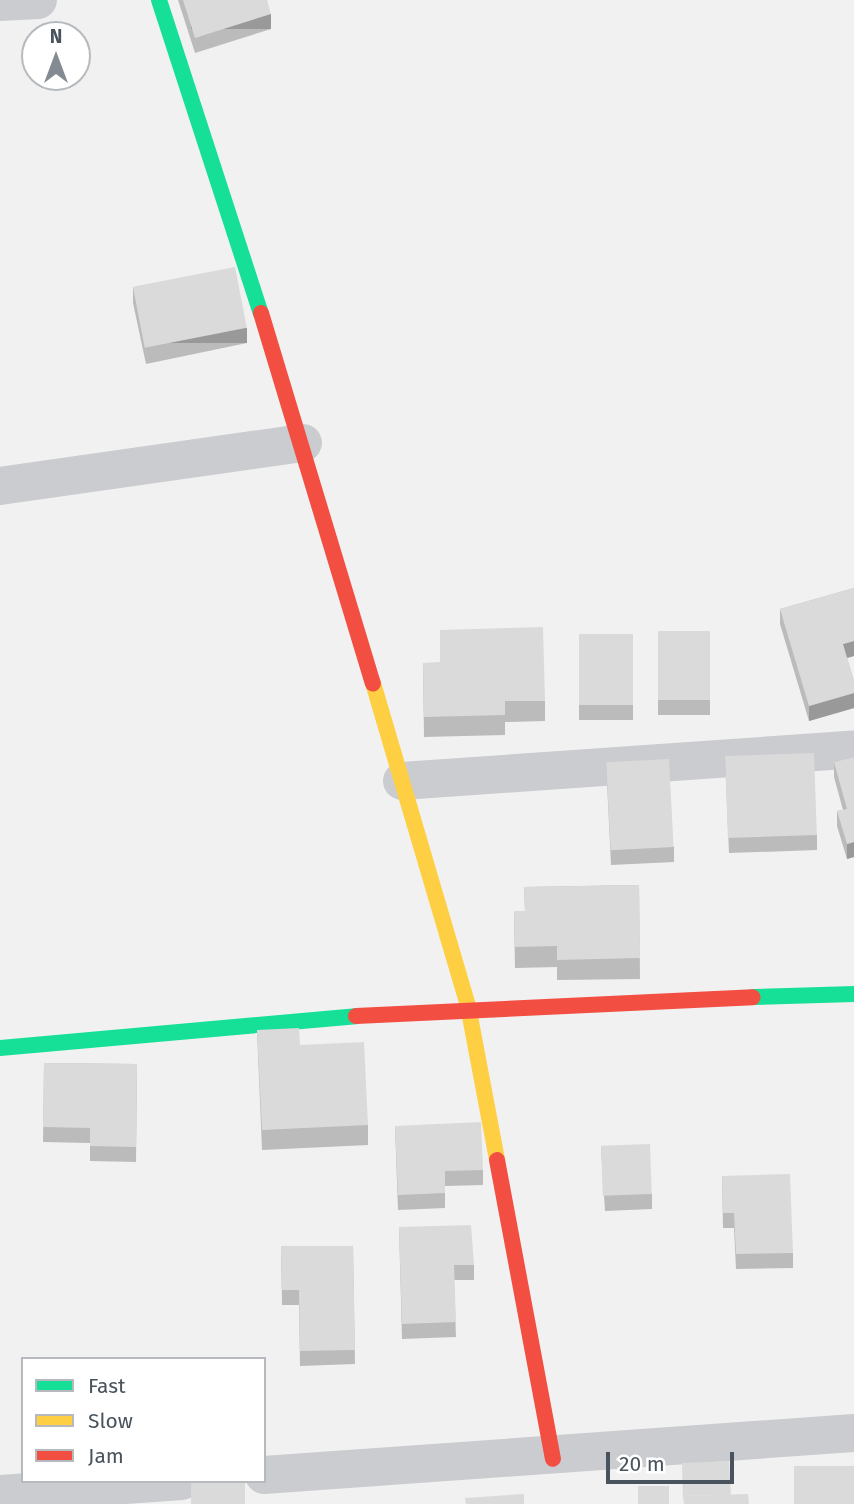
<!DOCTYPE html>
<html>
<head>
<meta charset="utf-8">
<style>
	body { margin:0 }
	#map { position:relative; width:854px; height:1504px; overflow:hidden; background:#f1f1f1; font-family:"Fira Sans",sans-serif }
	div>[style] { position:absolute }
	.street>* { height:38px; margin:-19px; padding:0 19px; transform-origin:19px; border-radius:19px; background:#cacccf }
	.fast>* { height:16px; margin:-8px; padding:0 8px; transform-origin:8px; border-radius:8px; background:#16e098 }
	.slow>* { height:16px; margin:-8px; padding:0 8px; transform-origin:8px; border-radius:8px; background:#ffcf43 }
	.jam>* { height:16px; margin:-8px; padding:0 8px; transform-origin:8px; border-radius:8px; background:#f24e42 }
	.wall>* { inset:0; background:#bbbbbc; transform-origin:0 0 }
	.shaded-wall>* { inset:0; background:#999; transform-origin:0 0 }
	.building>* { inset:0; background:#dadadb; transform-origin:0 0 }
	span { translate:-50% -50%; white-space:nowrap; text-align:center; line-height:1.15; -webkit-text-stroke:5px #fff; paint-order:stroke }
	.legend { position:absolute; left:21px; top:1357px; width:245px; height:126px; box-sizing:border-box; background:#fff; border:2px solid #b6babe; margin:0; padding:9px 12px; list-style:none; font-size:21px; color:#48535d }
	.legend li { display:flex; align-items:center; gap:14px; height:35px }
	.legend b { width:35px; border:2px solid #b6babe }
	.north { position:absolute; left:21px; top:21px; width:70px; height:70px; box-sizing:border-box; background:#fff; border:2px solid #b6babe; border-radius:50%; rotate:0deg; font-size:19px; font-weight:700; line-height:28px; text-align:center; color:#48535d }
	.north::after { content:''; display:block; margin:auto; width:24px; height:32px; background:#838a91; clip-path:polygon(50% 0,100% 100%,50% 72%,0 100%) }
	.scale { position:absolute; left:606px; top:1452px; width:128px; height:32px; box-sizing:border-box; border:4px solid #48535d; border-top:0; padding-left:9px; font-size:21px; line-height:24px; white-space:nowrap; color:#48535d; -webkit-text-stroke:5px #fff; paint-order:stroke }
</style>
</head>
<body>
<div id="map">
	<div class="street">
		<div style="left:0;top:2px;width:38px;rotate:-3deg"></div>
		<div style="left:0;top:486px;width:306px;rotate:-8.1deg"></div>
		<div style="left:402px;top:781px;width:453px;rotate:-4deg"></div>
		<div style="left:264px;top:1475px;width:591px;rotate:-4.07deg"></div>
		<div style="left:0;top:1494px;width:182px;rotate:-4.1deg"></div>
	</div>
	<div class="fast">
		<div style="left:159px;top:0;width:329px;rotate:72deg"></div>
		<div style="left:753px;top:997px;width:101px;rotate:-1.7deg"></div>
		<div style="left:0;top:1048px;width:357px;rotate:-5.1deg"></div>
	</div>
	<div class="slow">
		<div style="left:373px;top:683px;width:337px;rotate:73.6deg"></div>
		<div style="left:468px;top:1006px;width:157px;rotate:79.3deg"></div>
	</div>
	<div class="jam">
		<div style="left:261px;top:313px;width:387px;rotate:73.2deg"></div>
		<div style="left:356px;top:1016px;width:397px;rotate:-2.7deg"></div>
		<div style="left:497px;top:1160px;width:304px;rotate:79.4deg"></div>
	</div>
	<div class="wall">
		<div style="clip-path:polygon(178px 0,267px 0,271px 29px,195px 53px)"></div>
		<div style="clip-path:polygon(133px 288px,247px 343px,146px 364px,133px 303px)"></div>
		<div style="clip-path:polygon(854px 588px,854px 656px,847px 658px,854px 681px,854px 708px,809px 721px,780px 624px,780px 609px)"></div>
		<div style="left:658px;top:631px;width:52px;height:84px"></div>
		<div style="left:579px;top:634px;width:54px;height:86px"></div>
		<div style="clip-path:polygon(423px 663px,545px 701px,545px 721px,505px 722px,505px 735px,424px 737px)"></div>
		<div style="clip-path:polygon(725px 757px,817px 835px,817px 850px,729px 853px)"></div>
		<div style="clip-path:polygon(854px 757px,854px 857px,847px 859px,837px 826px,837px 811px,843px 810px,834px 777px,834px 762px)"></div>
		<div style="clip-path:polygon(606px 762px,674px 847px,674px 862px,611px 865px)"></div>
		<div style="clip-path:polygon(639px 885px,640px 979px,557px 980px,557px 967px,515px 968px,514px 911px,525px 911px,524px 887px)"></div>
		<div style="clip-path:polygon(257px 1030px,300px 1045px,368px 1125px,368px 1145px,262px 1150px)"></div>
		<div style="clip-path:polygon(44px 1063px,137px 1064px,136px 1162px,90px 1161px,90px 1143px,43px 1142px)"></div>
		<div style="clip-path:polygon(395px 1126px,483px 1170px,483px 1185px,445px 1186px,445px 1208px,398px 1210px)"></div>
		<div style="clip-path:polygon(601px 1147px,652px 1194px,652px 1209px,605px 1211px)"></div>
		<div style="clip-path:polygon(722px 1176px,793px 1253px,793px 1268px,736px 1269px,734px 1228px,723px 1228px)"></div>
		<div style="clip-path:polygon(399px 1227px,474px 1265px,474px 1280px,454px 1280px,456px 1337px,402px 1339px)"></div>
		<div style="clip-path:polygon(281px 1246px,353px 1246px,355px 1364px,300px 1366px,299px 1305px,282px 1305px)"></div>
	</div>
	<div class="shaded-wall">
		<div style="left:271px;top:14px;width:15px;height:80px;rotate:90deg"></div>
		<div style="left:247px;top:328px;width:15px;height:103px;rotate:90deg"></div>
		<div style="clip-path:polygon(854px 641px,854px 656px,843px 659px,843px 644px)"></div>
		<div style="clip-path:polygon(854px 693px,854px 708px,809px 721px,809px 706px)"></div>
		<div style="clip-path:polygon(854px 842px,854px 857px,847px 859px,847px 844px)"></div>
	</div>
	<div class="building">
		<div style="clip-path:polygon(183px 0,267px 0,271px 14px,195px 38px)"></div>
		<div style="left:235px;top:267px;width:62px;height:104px;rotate:79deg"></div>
		<div style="clip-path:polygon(854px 588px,854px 641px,843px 644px,854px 681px,854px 693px,809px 706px,780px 609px)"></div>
		<div style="clip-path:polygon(543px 627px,545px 701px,505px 701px,505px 715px,424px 717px,423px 663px,440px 662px,440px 630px)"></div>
		<div style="left:658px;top:631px;width:52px;height:69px"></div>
		<div style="left:579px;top:634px;width:54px;height:71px"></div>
		<div style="left:814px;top:753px;width:82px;height:89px;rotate:88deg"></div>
		<div style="clip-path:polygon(854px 757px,854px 842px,847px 844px,837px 811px,847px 809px,834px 762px)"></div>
		<div style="left:669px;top:759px;width:88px;height:63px;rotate:87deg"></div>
		<div style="clip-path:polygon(639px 885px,640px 958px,557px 960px,557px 946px,515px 947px,514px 911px,525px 911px,524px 887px)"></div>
		<div style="clip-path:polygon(299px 1028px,300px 1045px,364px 1042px,368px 1125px,262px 1130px,257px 1030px)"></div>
		<div style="clip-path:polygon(44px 1063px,137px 1064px,136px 1147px,90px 1146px,90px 1128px,43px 1127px)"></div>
		<div style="clip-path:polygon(481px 1122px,483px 1170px,445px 1171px,445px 1193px,398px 1195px,395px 1126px)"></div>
		<div style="left:650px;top:1144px;width:50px;height:49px;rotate:88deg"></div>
		<div style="clip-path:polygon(790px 1174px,793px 1253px,736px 1254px,734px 1213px,723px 1213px,722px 1176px)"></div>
		<div style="clip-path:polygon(471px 1225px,474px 1265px,454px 1265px,456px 1322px,402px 1324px,399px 1227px)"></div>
		<div style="clip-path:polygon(281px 1246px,353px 1246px,355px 1350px,300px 1351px,299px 1290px,282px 1290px)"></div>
		<div style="clip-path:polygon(729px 1461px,731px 1495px,683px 1496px,683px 1503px,682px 1463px)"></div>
		<div style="left:854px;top:1466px;width:38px;height:60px;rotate:90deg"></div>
		<div style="left:191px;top:1481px;width:54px;height:23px"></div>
		<div style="left:638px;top:1486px;width:31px;height:18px"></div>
		<div style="clip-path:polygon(524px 1494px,524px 1504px,466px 1504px,465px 1498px)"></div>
		<div style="clip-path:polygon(748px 1494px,749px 1504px,684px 1504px,683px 1496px)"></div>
	</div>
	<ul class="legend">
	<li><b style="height:9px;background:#16e098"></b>Fast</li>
	<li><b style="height:9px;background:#ffcf43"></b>Slow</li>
	<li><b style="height:9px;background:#f24e42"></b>Jam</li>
	</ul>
	<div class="north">N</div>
	<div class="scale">20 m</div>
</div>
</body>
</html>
